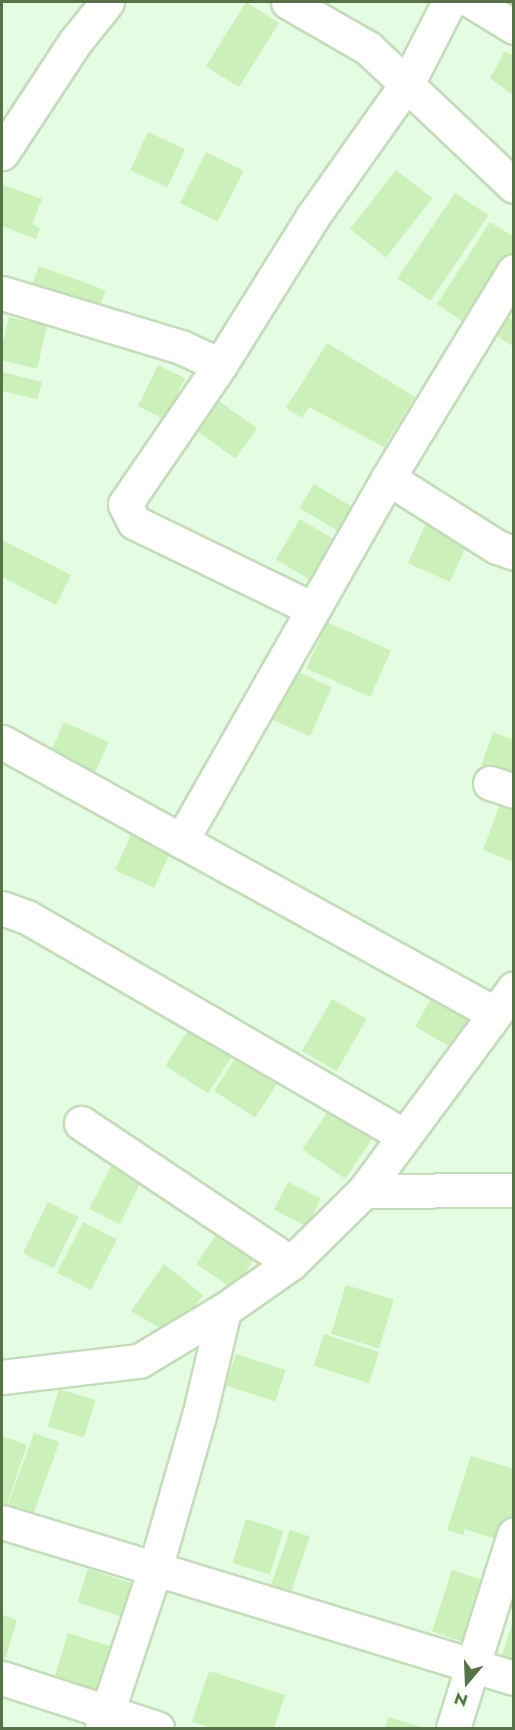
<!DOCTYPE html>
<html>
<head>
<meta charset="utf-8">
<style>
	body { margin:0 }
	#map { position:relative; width:515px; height:1730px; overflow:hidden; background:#e4fce1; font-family:Jost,sans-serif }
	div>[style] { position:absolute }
	.building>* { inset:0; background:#ccf0b9; transform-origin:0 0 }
	.roads { filter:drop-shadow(2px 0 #c3dcba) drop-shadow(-2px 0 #c3dcba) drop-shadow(0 2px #c3dcba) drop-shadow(0 -2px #c3dcba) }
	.street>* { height:33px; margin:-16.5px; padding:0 16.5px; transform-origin:16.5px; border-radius:16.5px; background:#fff }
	span { translate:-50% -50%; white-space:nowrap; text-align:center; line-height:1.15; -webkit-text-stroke:6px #eaffe6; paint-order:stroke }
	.frame { position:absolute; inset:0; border:3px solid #587248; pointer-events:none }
	.north { position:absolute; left:437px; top:1652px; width:60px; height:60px; -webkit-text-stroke:4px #eaffe6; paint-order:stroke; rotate:199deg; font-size:16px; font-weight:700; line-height:24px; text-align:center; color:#587248 }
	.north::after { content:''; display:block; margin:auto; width:21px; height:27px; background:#587248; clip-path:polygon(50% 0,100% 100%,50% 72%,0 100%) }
</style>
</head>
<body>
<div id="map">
	<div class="building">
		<div style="left:246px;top:2px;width:39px;height:76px;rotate:32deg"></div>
		<div style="clip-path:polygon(505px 51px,514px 56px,514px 96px,490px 78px)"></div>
		<div style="left:148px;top:132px;width:41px;height:42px;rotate:25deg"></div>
		<div style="left:206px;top:152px;width:42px;height:57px;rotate:27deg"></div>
		<div style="left:396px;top:170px;width:46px;height:75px;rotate:38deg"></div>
		<div style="clip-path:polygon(3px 185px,42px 199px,32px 224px,40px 228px,36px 239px,2px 226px)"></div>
		<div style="left:455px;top:193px;width:40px;height:103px;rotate:34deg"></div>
		<div style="clip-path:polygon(490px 222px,514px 237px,514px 251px,466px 324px,437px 304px)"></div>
		<div style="left:39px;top:266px;width:71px;height:28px;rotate:20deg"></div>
		<div style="clip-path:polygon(503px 314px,514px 321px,514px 347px,491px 332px)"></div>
		<div style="left:9px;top:317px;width:39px;height:44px;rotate:13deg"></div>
		<div style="clip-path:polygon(327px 343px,415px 397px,384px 447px,309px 407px,302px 418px,286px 408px)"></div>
		<div style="left:158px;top:365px;width:30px;height:46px;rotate:26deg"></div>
		<div style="clip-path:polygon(3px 372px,42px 382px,37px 399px,2px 391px)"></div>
		<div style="left:215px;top:398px;width:52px;height:37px;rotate:36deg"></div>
		<div style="left:314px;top:484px;width:51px;height:28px;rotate:31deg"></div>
		<div style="left:430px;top:514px;width:46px;height:54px;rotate:24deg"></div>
		<div style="left:300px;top:519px;width:44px;height:47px;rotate:31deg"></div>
		<div style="clip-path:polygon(2px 540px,71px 575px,56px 605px,2px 577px)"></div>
		<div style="left:327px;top:622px;width:70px;height:51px;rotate:24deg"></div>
		<div style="left:287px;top:667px;width:49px;height:54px;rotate:24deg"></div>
		<div style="left:64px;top:722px;width:49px;height:43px;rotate:24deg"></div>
		<div style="clip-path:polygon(493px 732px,514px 740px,514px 778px,481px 766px)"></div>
		<div style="clip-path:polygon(500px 804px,514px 809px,514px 862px,483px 850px)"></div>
		<div style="left:133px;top:830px;width:43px;height:44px;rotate:24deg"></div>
		<div style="left:432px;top:997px;width:46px;height:34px;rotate:30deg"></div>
		<div style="left:332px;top:999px;width:40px;height:60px;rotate:30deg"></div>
		<div style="left:193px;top:1023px;width:51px;height:51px;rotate:33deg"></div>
		<div style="left:238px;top:1054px;width:49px;height:44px;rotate:33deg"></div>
		<div style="left:333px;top:1104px;width:52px;height:55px;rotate:34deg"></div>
		<div style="left:111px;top:1166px;width:34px;height:48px;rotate:27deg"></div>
		<div style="left:288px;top:1182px;width:37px;height:31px;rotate:27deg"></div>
		<div style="left:48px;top:1202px;width:34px;height:57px;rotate:26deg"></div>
		<div style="left:83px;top:1222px;width:38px;height:57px;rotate:27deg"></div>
		<div style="left:222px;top:1226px;width:45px;height:46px;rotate:34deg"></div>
		<div style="clip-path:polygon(164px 1264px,203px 1295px,187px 1316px,163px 1330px,131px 1311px)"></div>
		<div style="left:346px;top:1285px;width:50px;height:51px;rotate:17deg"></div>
		<div style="left:324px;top:1334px;width:58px;height:33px;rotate:18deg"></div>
		<div style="left:236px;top:1354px;width:52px;height:33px;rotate:18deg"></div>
		<div style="left:59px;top:1389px;width:38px;height:39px;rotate:17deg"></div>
		<div style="left:34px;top:1433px;width:27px;height:80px;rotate:20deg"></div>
		<div style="clip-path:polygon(2px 1436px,27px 1445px,7px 1505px,2px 1503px)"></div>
		<div style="clip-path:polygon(471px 1456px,514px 1469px,514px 1511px,504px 1542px,465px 1529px,463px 1535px,447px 1530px)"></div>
		<div style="left:246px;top:1519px;width:39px;height:46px;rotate:17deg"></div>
		<div style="left:290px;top:1530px;width:21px;height:63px;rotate:19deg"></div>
		<div style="left:88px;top:1569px;width:48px;height:35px;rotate:18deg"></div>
		<div style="left:452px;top:1570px;width:41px;height:65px;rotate:18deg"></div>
		<div style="clip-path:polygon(2px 1615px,17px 1620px,2px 1670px)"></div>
		<div style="clip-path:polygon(513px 1621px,514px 1621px,514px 1660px,502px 1656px)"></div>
		<div style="left:68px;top:1633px;width:47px;height:54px;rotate:17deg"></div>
		<div style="clip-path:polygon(209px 1671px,285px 1695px,274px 1728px,213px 1728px,192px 1722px)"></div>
		<div style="clip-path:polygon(389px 1717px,424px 1728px,385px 1728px)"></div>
	</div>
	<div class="roads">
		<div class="street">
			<div style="left:288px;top:2px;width:92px;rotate:29.9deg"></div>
			<div style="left:368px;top:48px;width:201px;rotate:43.4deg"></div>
			<div style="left:473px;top:2px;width:48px;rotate:31.4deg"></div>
			<div style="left:2px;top:153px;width:133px;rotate:-56.7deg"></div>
			<div style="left:75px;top:42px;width:51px;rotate:-51.3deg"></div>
			<div style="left:2px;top:293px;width:187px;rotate:16.8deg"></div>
			<div style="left:181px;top:347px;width:43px;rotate:24.8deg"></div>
			<div style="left:388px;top:478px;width:129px;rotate:32.3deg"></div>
			<div style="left:497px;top:547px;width:18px;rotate:19deg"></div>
			<div style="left:313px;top:609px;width:199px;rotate:-154.1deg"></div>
			<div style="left:134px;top:522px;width:20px;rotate:-117deg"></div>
			<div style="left:125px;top:504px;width:168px;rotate:-55.6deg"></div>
			<div style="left:220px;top:365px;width:176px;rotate:-58deg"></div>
			<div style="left:313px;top:216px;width:164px;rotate:-54.7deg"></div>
			<div style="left:408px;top:82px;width:90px;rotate:-62.9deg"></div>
			<div style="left:2px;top:742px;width:562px;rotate:28.85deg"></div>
			<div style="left:490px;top:783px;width:25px;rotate:18deg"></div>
			<div style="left:181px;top:841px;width:418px;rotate:-60.3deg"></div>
			<div style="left:388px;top:478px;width:242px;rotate:-58.7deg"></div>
			<div style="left:2px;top:908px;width:27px;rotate:20deg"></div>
			<div style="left:27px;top:917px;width:435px;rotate:30.1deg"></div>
			<div style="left:81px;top:1123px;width:252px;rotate:33.7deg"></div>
			<div style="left:364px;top:1191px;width:150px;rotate:-0.4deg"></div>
			<div style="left:2px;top:1377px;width:138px;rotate:-6.7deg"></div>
			<div style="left:139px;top:1361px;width:99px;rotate:-31deg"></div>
			<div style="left:224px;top:1310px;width:82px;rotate:-35deg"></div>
			<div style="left:291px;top:1263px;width:103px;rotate:-44.6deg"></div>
			<div style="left:364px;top:1191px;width:252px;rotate:-53.5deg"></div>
			<div style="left:2px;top:1522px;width:535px;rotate:16.95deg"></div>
			<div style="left:2px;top:1678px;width:163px;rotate:17.9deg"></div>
			<div style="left:102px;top:1728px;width:168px;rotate:-71.6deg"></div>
			<div style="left:155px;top:1569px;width:159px;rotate:-74deg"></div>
			<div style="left:199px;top:1416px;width:109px;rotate:-76.7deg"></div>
			<div style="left:453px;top:1728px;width:203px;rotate:-72.5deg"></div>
		</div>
	</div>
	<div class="frame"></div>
	<div class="north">N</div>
</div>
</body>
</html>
